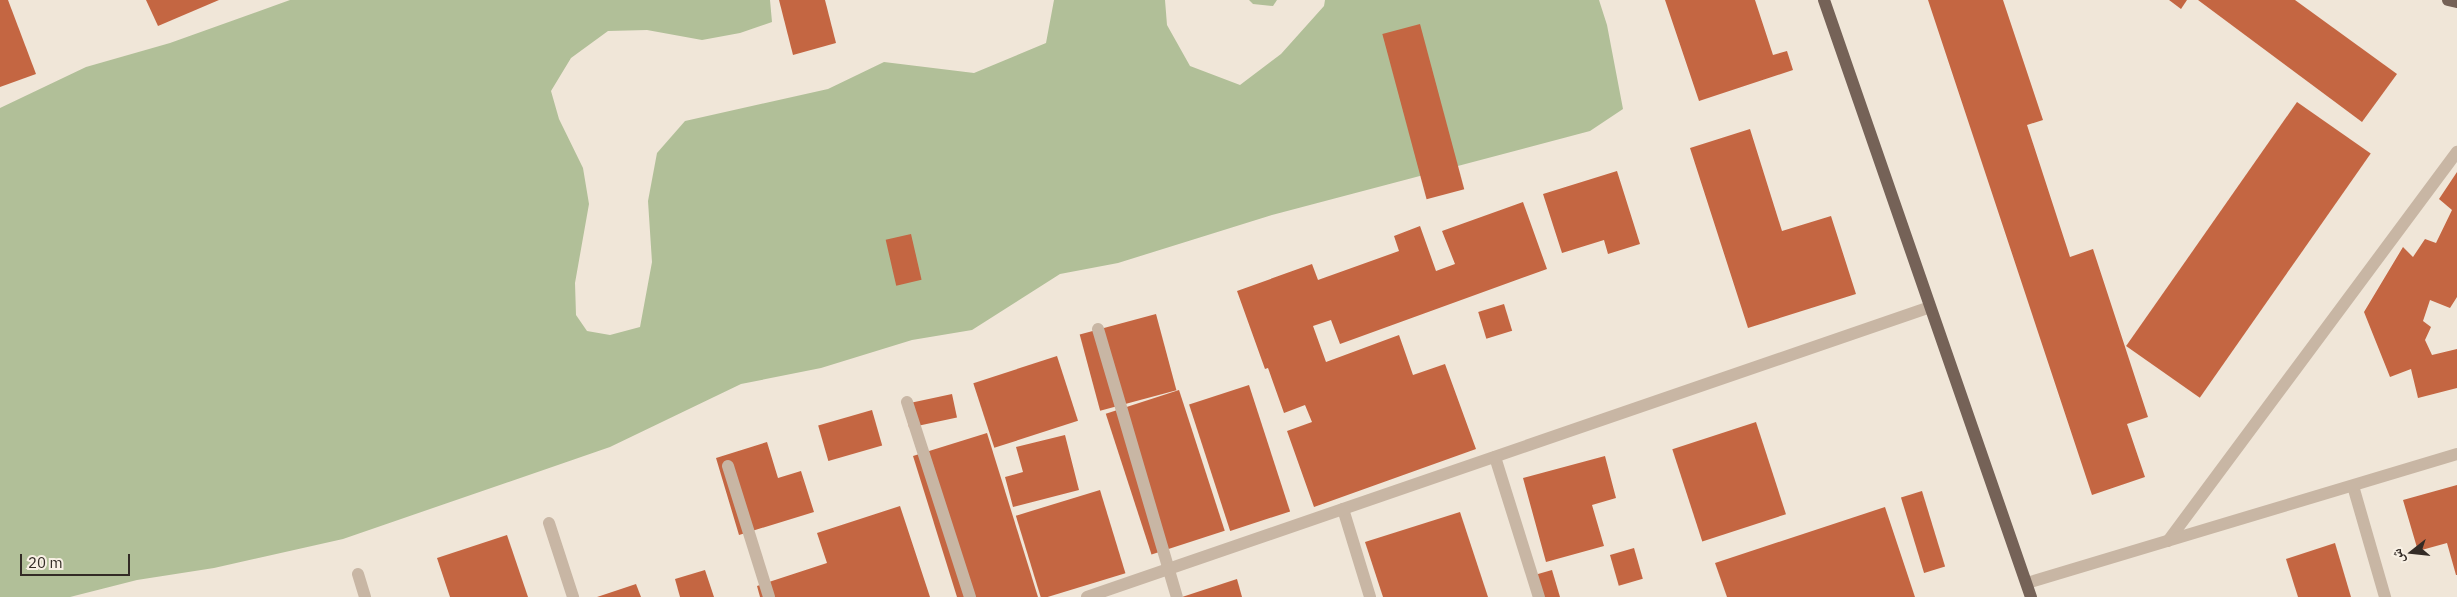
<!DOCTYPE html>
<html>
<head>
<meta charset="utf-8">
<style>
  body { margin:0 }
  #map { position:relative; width:2457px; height:597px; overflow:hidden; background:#f0e6d8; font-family:"IBM Plex Sans","Noto Naskh Arabic",sans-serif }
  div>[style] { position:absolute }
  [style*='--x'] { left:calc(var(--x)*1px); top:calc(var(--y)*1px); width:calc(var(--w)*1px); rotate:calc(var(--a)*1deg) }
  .green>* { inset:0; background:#b1bf98 }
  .building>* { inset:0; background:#c46642; transform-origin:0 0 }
  .minor>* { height:12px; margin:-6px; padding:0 6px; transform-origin:6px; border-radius:6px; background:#c8b6a4 }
  .major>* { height:12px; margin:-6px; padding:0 6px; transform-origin:6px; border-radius:6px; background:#756257 }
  span { translate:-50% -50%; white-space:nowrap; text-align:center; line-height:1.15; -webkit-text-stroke:4.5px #f8f0e4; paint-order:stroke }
  .north { position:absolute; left:2387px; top:527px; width:50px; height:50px; -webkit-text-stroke:4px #f8f0e4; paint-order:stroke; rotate:254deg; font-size:14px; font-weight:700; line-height:20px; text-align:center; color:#332b26 }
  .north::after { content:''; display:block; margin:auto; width:18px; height:22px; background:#332b26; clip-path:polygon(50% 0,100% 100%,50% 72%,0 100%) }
  .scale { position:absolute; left:20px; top:554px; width:110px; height:22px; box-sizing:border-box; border:2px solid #332b26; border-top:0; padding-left:6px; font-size:15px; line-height:18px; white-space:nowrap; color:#332b26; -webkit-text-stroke:4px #f8f0e4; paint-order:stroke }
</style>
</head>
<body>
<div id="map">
  <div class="green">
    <div style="clip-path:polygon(290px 0,770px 0,772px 22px,740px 33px,702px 40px,647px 30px,608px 31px,571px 58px,551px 91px,559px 119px,583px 168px,589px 204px,575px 283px,576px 315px,587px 331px,610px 335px,640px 327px,652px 262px,648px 201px,657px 153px,685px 121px,828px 89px,884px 62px,974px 73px,1046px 43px,1054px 0,1165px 0,1167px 25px,1190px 66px,1240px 85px,1281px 54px,1324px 6px,1325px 0,1599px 0,1607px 25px,1623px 109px,1590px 131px,1272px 215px,1118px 263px,1060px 274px,972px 330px,912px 340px,821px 368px,741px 384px,610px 447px,343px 539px,214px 568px,137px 580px,70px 597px,0 597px,0 108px,86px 67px,170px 43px)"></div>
    <div style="clip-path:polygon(1249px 0,1277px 0,1273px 6px,1253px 4px)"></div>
  </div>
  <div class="building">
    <div style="clip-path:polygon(0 0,8px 0,36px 74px,0 87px)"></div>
    <div style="clip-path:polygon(146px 0,219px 0,158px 26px)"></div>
    <div style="clip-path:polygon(779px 0,825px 0,836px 43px,793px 55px)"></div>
    <div style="clip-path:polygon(1665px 0,1755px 0,1773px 55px,1787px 51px,1793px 70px,1699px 101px)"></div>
    <div style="clip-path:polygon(1928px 0,2003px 0,2043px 120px,2027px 125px,2070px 257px,2093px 249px,2148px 417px,2127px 424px,2145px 477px,2092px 495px)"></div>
    <div style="clip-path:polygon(2169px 0,2187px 0,2181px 9px)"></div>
    <div style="clip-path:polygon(2198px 0,2295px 0,2397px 74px,2362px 122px)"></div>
    <div style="left:1420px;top:24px;width:171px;height:39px;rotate:75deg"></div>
    <div style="left:2297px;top:102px;width:90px;height:298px;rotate:35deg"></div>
    <div style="clip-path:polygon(1750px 129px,1782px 231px,1831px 216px,1856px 294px,1748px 328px,1690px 148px)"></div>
    <div style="clip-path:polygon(1617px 171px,1640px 244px,1608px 254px,1604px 240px,1562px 253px,1543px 194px)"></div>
    <div style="clip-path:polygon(2457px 172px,2457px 297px,2450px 308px,2430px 300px,2423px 321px,2431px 327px,2425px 340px,2432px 355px,2457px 349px,2457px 388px,2418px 398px,2411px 369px,2390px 377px,2364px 312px,2403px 247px,2413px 257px,2425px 239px,2436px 243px,2452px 210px,2439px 199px)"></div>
    <div style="clip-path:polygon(1523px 202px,1547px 269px,1340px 344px,1331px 320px,1313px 326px,1326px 362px,1399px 335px,1413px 375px,1445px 364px,1476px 449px,1314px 507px,1287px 431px,1312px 422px,1305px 405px,1284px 413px,1268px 368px,1265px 369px,1237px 291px,1312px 264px,1318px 280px,1399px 251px,1394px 236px,1420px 226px,1436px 271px,1455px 264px,1442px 231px)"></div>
    <div style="left:911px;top:234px;width:47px;height:26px;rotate:77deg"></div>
    <div style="left:1504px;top:304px;width:28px;height:27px;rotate:73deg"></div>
    <div style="left:1156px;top:314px;width:79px;height:79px;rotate:75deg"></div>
    <div style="left:1057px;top:356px;width:68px;height:88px;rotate:72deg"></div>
    <div style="left:1249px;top:385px;width:133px;height:63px;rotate:72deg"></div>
    <div style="left:1179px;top:390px;width:148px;height:77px;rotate:72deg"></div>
    <div style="left:952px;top:394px;width:24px;height:49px;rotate:78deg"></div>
    <div style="left:872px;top:410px;width:37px;height:56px;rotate:74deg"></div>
    <div style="left:1756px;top:422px;width:97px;height:88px;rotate:72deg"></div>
    <div style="clip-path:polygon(987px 433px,1038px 597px,957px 597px,913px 456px)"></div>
    <div style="clip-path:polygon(1065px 435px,1079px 490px,1013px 507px,1005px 477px,1023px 472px,1016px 447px)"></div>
    <div style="clip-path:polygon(767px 442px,778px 478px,801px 471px,814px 512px,739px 535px,716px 458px)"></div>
    <div style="clip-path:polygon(1605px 456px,1616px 498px,1592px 505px,1604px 546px,1546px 562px,1523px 478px)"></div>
    <div style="clip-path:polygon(2457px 485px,2457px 575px,2456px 575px,2447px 543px,2418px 551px,2403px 500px)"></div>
    <div style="left:1100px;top:490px;width:87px;height:88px;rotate:73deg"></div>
    <div style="left:1922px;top:491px;width:79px;height:22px;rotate:73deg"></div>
    <div style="clip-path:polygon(900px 506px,930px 597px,760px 597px,757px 586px,827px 563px,817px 533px)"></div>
    <div style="clip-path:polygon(1885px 507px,1915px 597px,1727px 597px,1715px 563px)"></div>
    <div style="clip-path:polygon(1460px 512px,1488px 597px,1383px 597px,1365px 542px)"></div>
    <div style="clip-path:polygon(507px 535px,528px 597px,450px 597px,437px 558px)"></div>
    <div style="clip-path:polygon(2335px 543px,2351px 597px,2298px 597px,2286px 559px)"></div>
    <div style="left:1634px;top:548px;width:32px;height:25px;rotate:74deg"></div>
    <div style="clip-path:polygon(705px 570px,714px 597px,680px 597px,675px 579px)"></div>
    <div style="clip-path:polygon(1552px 570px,1560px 597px,1536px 597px,1531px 576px)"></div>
    <div style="clip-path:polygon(1237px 579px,1242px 597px,1182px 597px)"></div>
    <div style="clip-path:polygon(636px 584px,641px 597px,597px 597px)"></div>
  </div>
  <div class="minor">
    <div style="--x:1098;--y:329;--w:279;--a:73.6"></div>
    <div style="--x:907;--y:402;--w:205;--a:72.1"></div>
    <div style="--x:1495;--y:457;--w:147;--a:72.6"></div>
    <div style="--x:728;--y:466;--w:137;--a:72.6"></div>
    <div style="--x:2353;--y:486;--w:116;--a:73.9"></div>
    <div style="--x:1343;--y:509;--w:92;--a:72.9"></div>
    <div style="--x:549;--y:523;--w:78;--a:72"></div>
    <div style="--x:2168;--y:541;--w:485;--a:-53.4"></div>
    <div style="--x:358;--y:574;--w:24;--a:73"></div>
    <div style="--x:2027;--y:583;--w:449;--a:-16.7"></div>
    <div style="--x:1087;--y:597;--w:891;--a:-18.98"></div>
  </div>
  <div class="major">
    <div style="--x:1824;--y:0;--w:632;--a:70.88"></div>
    <div style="--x:2448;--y:0;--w:9;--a:13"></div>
  </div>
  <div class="north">ش</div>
  <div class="scale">20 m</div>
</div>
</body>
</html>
